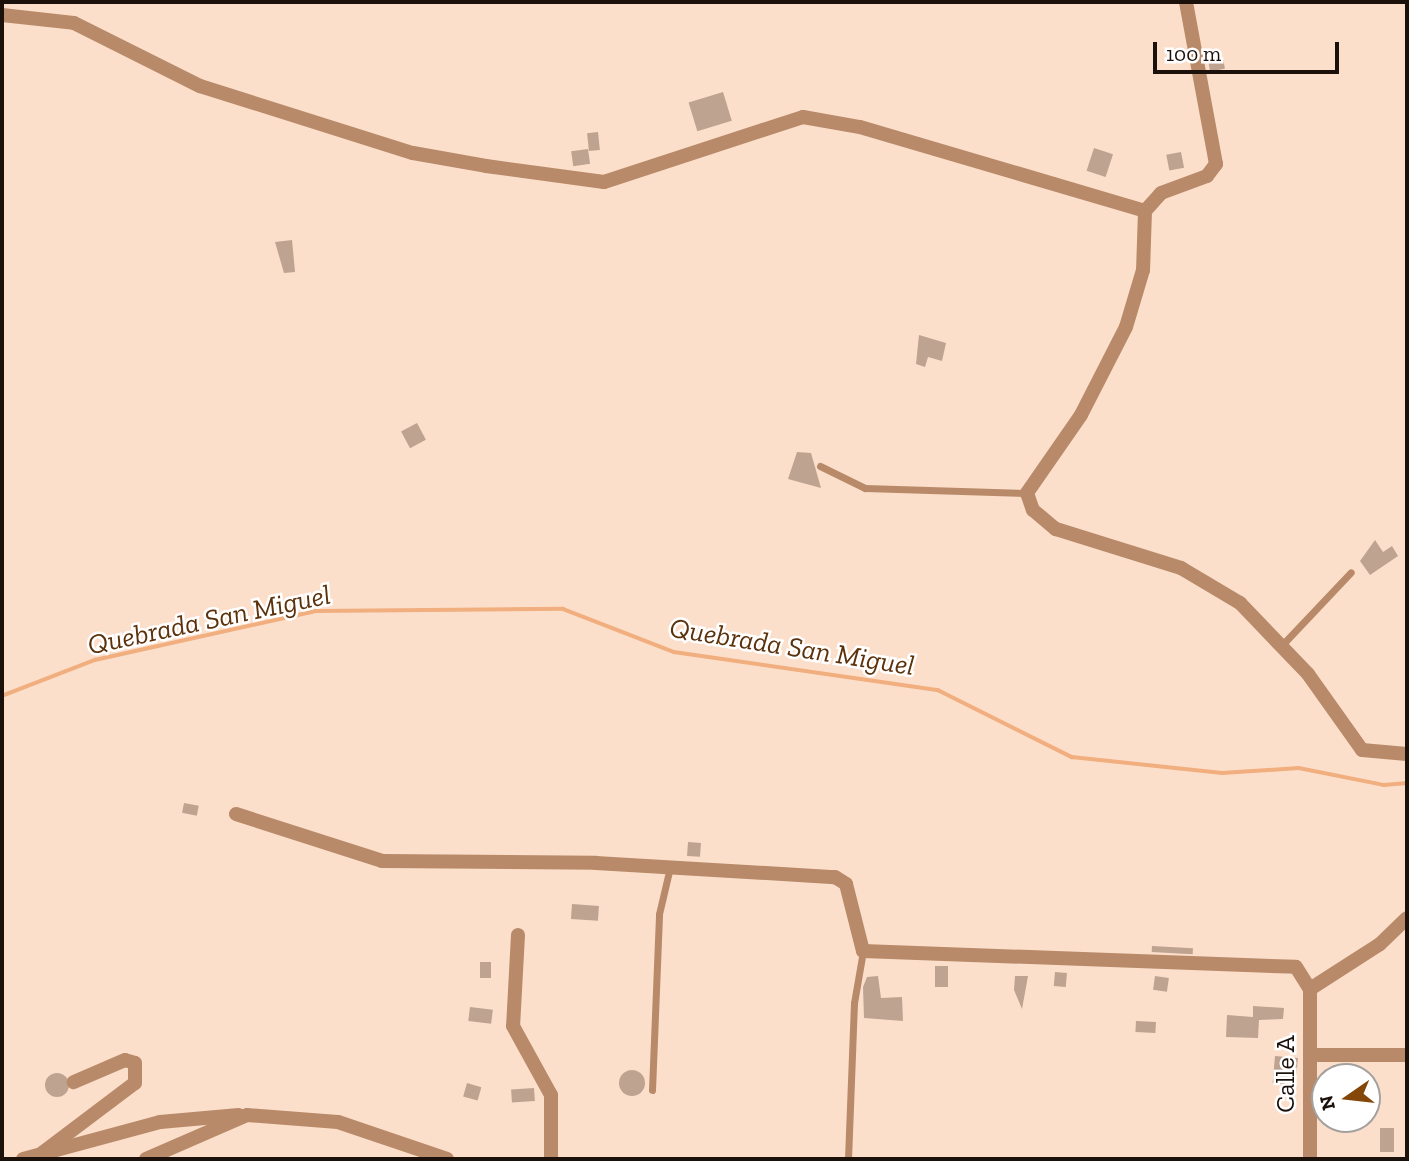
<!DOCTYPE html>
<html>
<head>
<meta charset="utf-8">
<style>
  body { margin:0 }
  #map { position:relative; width:1409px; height:1161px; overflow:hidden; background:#fcdfcb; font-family:"Zilla Slab",serif }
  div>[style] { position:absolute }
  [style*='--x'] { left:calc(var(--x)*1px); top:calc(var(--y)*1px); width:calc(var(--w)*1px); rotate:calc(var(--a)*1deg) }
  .stream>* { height:3.5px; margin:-1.75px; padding:0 1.75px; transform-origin:1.75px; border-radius:1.75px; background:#f1ae7e }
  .building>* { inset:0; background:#bea390; transform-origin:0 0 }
  .round { border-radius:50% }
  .lane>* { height:7px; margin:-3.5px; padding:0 3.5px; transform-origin:3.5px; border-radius:3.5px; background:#b88a69 }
  .street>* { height:14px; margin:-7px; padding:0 7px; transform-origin:7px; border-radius:7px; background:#b88a69 }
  span { translate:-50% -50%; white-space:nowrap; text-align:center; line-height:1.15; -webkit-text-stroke:5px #fff; paint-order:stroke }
  .street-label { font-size:26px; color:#1b110a }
  .water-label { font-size:28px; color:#5c320c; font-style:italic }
  .frame { position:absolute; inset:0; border:4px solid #1b110a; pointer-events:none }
  .north { position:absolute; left:1311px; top:1063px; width:70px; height:70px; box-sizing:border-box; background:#fff; border:2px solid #a4a09d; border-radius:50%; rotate:256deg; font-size:19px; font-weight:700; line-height:28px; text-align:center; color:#1b110a }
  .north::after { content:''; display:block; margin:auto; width:24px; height:32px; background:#854609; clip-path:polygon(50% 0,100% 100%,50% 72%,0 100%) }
  .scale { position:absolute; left:1153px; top:42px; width:186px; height:32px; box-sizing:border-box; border:4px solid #1b110a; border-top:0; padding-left:9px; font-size:21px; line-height:24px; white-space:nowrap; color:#1b110a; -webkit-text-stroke:5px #fff; paint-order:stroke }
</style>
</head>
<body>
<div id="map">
  <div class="stream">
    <div style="--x:2;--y:696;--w:100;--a:-21.2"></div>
    <div style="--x:95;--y:660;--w:226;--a:-12.5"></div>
    <div style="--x:316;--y:611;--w:247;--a:-0.5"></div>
    <div style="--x:563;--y:609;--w:119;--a:21.2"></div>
    <div style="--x:674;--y:652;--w:267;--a:8.2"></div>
    <div style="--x:938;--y:690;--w:150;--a:26.6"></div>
    <div style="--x:1072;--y:757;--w:151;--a:6.1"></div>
    <div style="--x:1222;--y:773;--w:77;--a:-3.7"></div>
    <div style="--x:1299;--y:768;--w:87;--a:11.3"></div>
    <div style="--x:1384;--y:785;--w:23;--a:-5"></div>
  </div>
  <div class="building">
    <div style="left:1223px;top:58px;width:11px;height:15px;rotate:80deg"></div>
    <div style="left:723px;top:92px;width:30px;height:36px;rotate:73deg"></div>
    <div style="left:598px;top:132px;width:18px;height:11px;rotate:84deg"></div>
    <div style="left:1094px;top:148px;width:20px;height:24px;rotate:18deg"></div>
    <div style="left:588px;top:149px;width:15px;height:17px;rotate:82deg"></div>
    <div style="left:1181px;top:152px;width:16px;height:15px;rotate:79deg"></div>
    <div style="clip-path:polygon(292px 240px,295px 272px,284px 273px,275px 242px)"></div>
    <div style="clip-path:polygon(919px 335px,946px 343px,942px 361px,928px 357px,925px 367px,916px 364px)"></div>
    <div style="left:417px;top:423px;width:19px;height:18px;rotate:62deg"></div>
    <div style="clip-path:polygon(797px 452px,811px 453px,821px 488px,788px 479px)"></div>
    <div style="clip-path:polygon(1375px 540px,1383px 552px,1392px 546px,1398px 556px,1370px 575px,1360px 561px)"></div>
    <div style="left:184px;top:803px;width:15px;height:10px;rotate:11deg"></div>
    <div style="left:688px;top:842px;width:13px;height:14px;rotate:4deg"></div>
    <div style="left:572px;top:904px;width:27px;height:15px;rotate:4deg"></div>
    <div style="left:1152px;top:946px;width:41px;height:6px;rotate:3deg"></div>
    <div style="left:480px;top:962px;width:11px;height:16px"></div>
    <div style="left:935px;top:966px;width:13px;height:21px"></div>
    <div style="left:1055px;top:972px;width:12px;height:14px;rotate:5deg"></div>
    <div style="clip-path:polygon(878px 976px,881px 998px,902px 997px,903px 1021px,864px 1018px,863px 987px,867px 977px)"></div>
    <div style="clip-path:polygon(1015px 976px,1028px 976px,1022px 1009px,1014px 990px)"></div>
    <div style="left:1155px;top:976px;width:14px;height:14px;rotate:8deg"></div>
    <div style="clip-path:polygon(1253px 1006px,1284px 1008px,1283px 1019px,1259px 1020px,1258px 1038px,1226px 1037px,1227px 1015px,1253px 1017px)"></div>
    <div style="left:470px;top:1007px;width:23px;height:14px;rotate:7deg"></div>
    <div style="left:1136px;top:1021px;width:20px;height:11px;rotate:3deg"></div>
    <div style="left:1275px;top:1056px;width:23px;height:27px;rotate:5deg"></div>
    <div style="left:1333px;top:1065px;width:15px;height:12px"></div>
    <div class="round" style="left:619px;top:1070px;width:26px;height:26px"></div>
    <div class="round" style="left:45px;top:1073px;width:24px;height:24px"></div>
    <div style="left:467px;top:1083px;width:15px;height:14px;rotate:16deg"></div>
    <div style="left:534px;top:1088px;width:13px;height:23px;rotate:86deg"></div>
    <div style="left:1380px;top:1128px;width:14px;height:24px"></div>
  </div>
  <div class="lane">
    <div style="--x:820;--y:466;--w:50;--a:26.1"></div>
    <div style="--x:865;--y:488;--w:162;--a:1.8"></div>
    <div style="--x:1282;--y:645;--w:100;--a:-46.6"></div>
    <div style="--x:652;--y:1090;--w:176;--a:-87.7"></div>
    <div style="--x:659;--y:914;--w:48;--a:-76.8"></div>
    <div style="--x:848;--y:1159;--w:156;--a:-87.8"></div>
    <div style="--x:854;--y:1003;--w:53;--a:-80.2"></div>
  </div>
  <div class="street">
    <div style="--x:2;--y:15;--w:72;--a:6.3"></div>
    <div style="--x:74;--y:23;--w:141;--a:26.6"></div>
    <div style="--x:200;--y:86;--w:223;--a:17.5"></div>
    <div style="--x:413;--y:153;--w:74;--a:10.1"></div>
    <div style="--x:486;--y:166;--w:119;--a:7.7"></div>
    <div style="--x:604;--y:182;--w:209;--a:-18.1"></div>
    <div style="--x:803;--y:117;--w:58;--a:10"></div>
    <div style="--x:860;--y:127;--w:297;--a:16.4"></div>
    <div style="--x:1145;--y:211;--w:59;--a:91.9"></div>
    <div style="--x:1143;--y:270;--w:59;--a:106.6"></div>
    <div style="--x:1126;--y:327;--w:99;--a:117.1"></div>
    <div style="--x:1081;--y:415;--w:95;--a:124.7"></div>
    <div style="--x:1027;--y:493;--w:18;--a:71"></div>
    <div style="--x:1033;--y:510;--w:30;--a:40"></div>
    <div style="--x:1056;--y:529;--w:131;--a:17.3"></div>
    <div style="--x:1181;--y:568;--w:69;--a:30.7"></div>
    <div style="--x:1240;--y:603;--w:98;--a:46.2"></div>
    <div style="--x:1308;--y:674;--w:93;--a:54.6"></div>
    <div style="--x:1362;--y:750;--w:45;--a:5.1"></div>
    <div style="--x:1145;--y:211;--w:24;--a:-48"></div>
    <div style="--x:1161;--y:193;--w:49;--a:-20.3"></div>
    <div style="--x:1207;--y:176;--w:15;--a:-53"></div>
    <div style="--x:1216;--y:164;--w:165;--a:-100.5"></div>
    <div style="--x:236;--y:814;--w:153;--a:17.8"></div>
    <div style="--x:382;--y:861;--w:214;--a:0.5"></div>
    <div style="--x:596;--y:863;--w:239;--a:3.4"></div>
    <div style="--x:835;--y:877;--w:13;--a:32"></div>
    <div style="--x:846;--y:884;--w:69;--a:75.8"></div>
    <div style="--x:863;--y:951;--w:433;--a:2.1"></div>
    <div style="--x:1296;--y:967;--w:26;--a:58"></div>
    <div style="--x:1310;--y:989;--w:170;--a:90"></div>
    <div style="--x:518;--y:935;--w:91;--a:93.1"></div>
    <div style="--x:513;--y:1026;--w:79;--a:61.2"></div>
    <div style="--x:551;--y:1095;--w:64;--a:90"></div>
    <div style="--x:1310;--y:989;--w:83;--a:-32.7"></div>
    <div style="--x:1380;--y:944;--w:37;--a:-44"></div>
    <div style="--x:1310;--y:1055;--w:97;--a:0"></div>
    <div style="--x:42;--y:1153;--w:116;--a:-37"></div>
    <div style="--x:135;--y:1083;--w:20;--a:-90"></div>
    <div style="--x:135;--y:1063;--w:10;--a:-163"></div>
    <div style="--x:125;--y:1060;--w:56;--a:156.7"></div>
    <div style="--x:23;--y:1159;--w:142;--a:-15.1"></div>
    <div style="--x:160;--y:1122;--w:79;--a:-5.1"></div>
    <div style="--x:146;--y:1159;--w:110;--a:-23.5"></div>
    <div style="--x:247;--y:1115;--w:91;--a:4.4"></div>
    <div style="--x:338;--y:1122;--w:115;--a:18.7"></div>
  </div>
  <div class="street-label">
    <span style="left:1286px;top:1074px;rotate:-90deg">Calle A</span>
  </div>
  <div class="water-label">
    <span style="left:209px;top:620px;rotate:-12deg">Quebrada San Miguel</span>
    <span style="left:792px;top:647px;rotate:9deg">Quebrada San Miguel</span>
  </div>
  <div class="frame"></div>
  <div class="north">N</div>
  <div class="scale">100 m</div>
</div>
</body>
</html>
